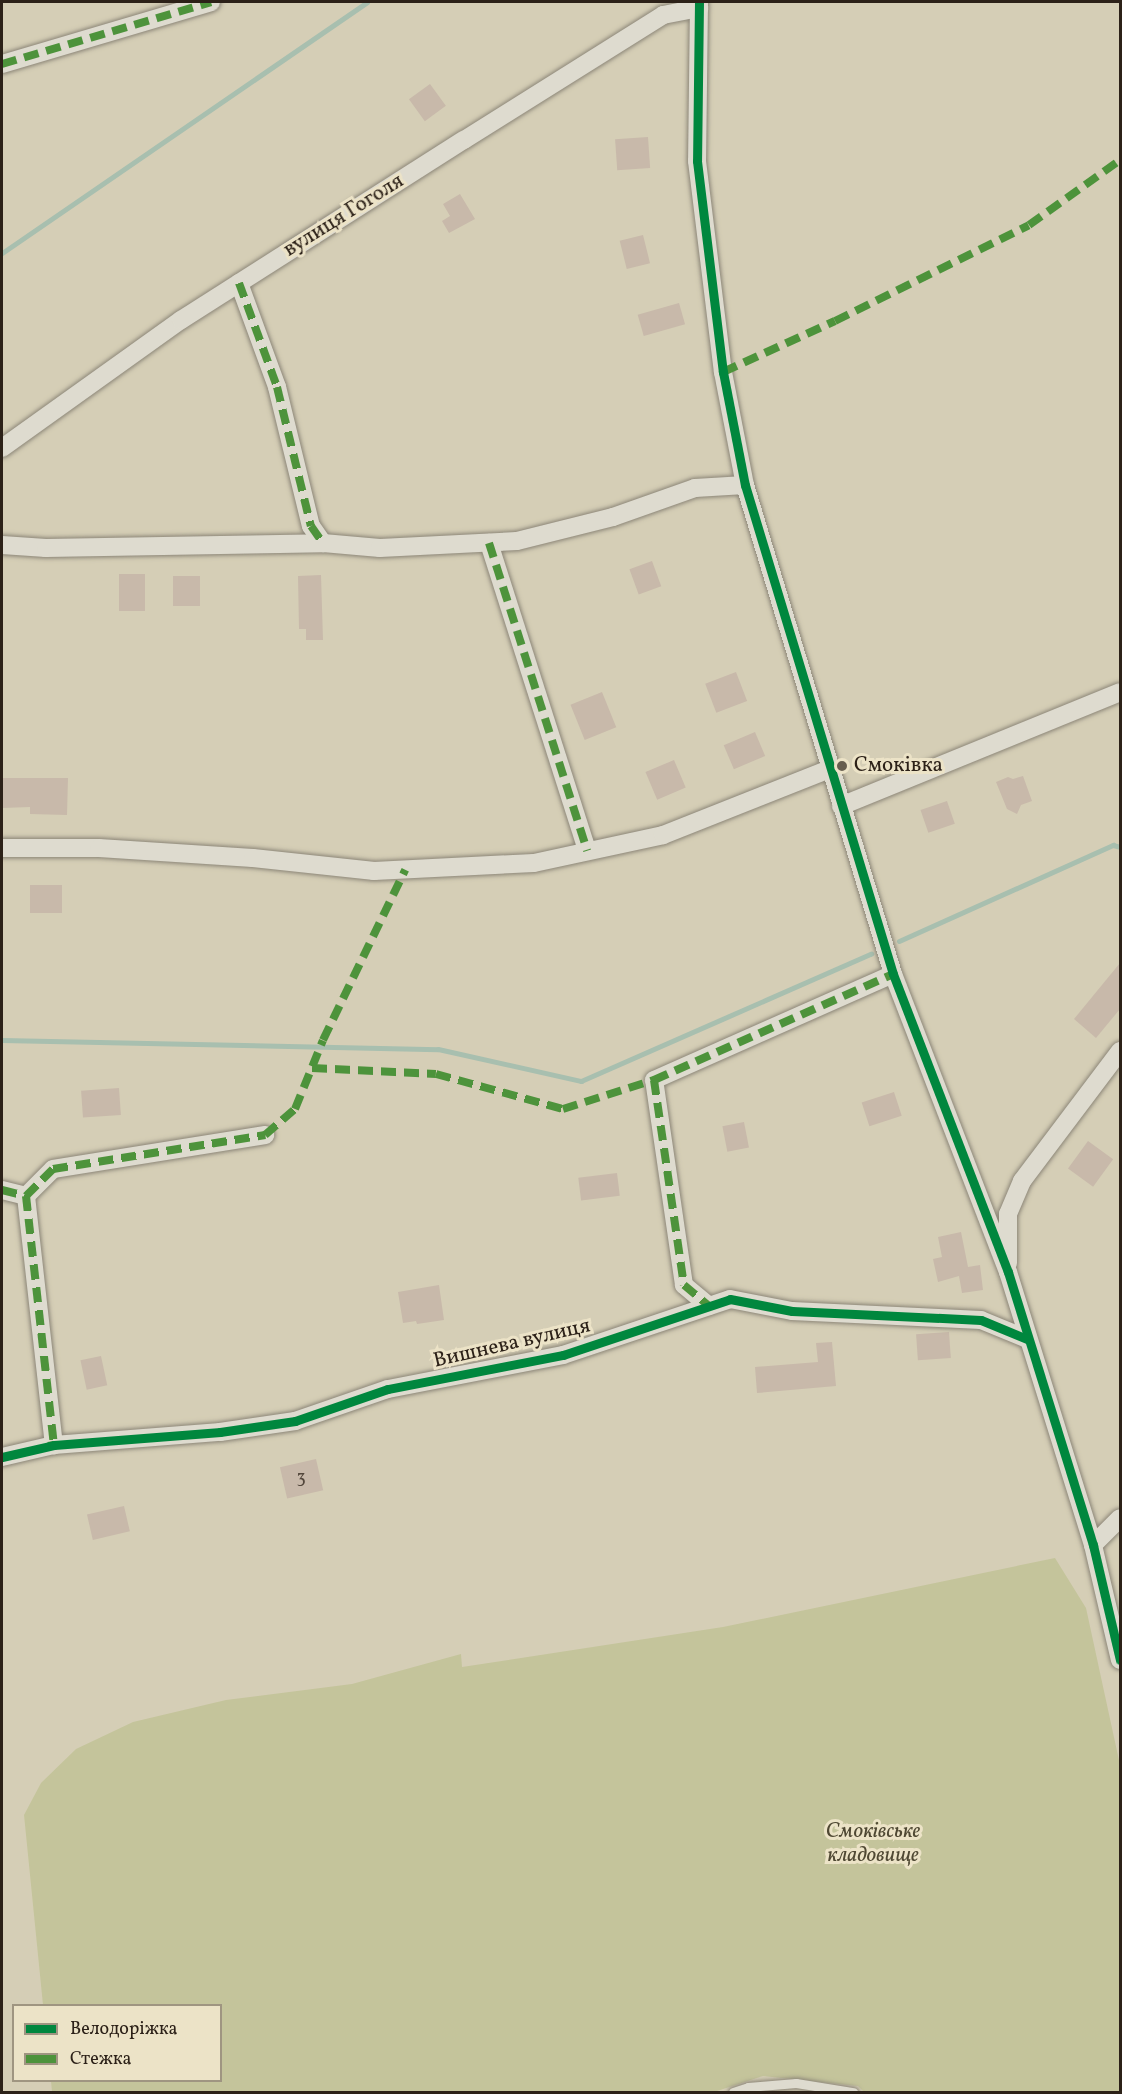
<!DOCTYPE html>
<html>
<head>
<meta charset="utf-8">
<style>
  body { margin:0 }
  #map { position:relative; width:1122px; height:2094px; overflow:hidden; background:#d5ceb6; font-family:Vollkorn,serif }
  div>[style] { position:absolute }
  [style*='--x'] { left:calc(var(--x)*1px); top:calc(var(--y)*1px); width:calc(var(--w)*1px); rotate:calc(var(--a)*1deg) }
  .green>* { inset:0; background:#c4c49b }
  .stream>* { height:5px; margin:-2.5px; padding:0 2.5px; transform-origin:2.5px; border-radius:2.5px; background:#a8bfaf }
  .building>* { inset:0; background:#c8b9aa; transform-origin:0 0 }
  .roads { filter:drop-shadow(0 0 2px #8c8678) drop-shadow(0 0 2px #8c8678) }
  .lane>* { height:9px; margin:-4.5px; padding:0 4.5px; transform-origin:4.5px; border-radius:4.5px; background:#dedbcf }
  .street>* { height:18px; margin:-9px; padding:0 9px; transform-origin:9px; border-radius:9px; background:#dedbcf }
  .quiet>* { height:8px; margin-top:-4px; transform-origin:0; background:repeating-linear-gradient(90deg,#4d933b 0 15px,transparent 0 23px) }
  .cycleway>* { height:9px; margin:-4.5px; padding:0 4.5px; transform-origin:4.5px; border-radius:4.5px; background:#00873e }
  .dots>* { width:16px; height:16px; translate:-50% -50%; box-sizing:border-box; border:3px solid #ece3c7; border-radius:50% }
  span { translate:-50% -50%; white-space:nowrap; text-align:center; line-height:1.15; -webkit-text-stroke:6px #ece3c7; paint-order:stroke }
  .number-label { font-size:18px; color:#53473c }
  .number-label span { -webkit-text-stroke-width:0 }
  .street-label { font-size:21px; color:#2c2118 }
  .poi-label { font-size:21px; color:#2c2118 }
  .left { translate:0 -50%; text-align:left }
  .park-label { font-size:21px; color:#4f4833; font-style:italic }
  .frame { position:absolute; inset:0; border:3px solid #2c2118; pointer-events:none }
  .legend { position:absolute; left:12px; top:2004px; width:210px; height:78px; box-sizing:border-box; background:#ece3c7; border:2px solid #9f9581; margin:0; padding:8px 10px; list-style:none; font-size:18px; color:#2c2118 }
  .legend li { display:flex; align-items:center; gap:12px; height:30px }
  .legend b { width:30px; border:2px solid #9f9581 }
</style>
</head>
<body>
<div id="map">
  <div class="green">
    <div style="clip-path:polygon(1055px 1558px,1086px 1608px,1120px 1765px,1120px 2092px,864px 2092px,858px 2086px,763px 2076px,714px 2092px,52px 2092px,51px 2081px,220px 2080px,220px 2006px,43px 2005px,24px 1815px,41px 1783px,76px 1749px,133px 1722px,226px 1700px,352px 1684px,461px 1654px,462px 1667px,723px 1627px)"></div>
  </div>
  <div class="stream">
    <div style="--x:2;--y:253;--w:443;--a:-34.5"></div>
    <div style="--x:899;--y:941;--w:235;--a:-24.2"></div>
    <div style="--x:1113;--y:845;--w:7;--a:16"></div>
    <div style="--x:2;--y:1040;--w:436;--a:1.2"></div>
    <div style="--x:438;--y:1049;--w:147;--a:12.6"></div>
    <div style="--x:581;--y:1081;--w:317;--a:-23.7"></div>
  </div>
  <div class="building">
    <div style="left:430px;top:84px;width:27px;height:26px;rotate:54deg"></div>
    <div style="left:648px;top:137px;width:31px;height:33px;rotate:86deg"></div>
    <div style="clip-path:polygon(460px 194px,475px 219px,449px 233px,442px 221px,450px 216px,443px 204px)"></div>
    <div style="left:643px;top:235px;width:29px;height:24px;rotate:76deg"></div>
    <div style="left:679px;top:303px;width:22px;height:43px;rotate:74deg"></div>
    <div style="left:652px;top:561px;width:27px;height:24px;rotate:70deg"></div>
    <div style="left:119px;top:574px;width:26px;height:37px"></div>
    <div style="clip-path:polygon(321px 575px,323px 640px,306px 640px,306px 629px,299px 629px,298px 576px)"></div>
    <div style="left:173px;top:576px;width:27px;height:30px"></div>
    <div style="left:736px;top:672px;width:31px;height:33px;rotate:69deg"></div>
    <div style="left:602px;top:692px;width:38px;height:34px;rotate:68deg"></div>
    <div style="left:755px;top:732px;width:26px;height:34px;rotate:67deg"></div>
    <div style="left:674px;top:760px;width:30px;height:31px;rotate:67deg"></div>
    <div style="clip-path:polygon(1023px 776px,1032px 801px,1021px 805px,1017px 814px,1007px 809px,996px 782px,1008px 777px,1013px 779px)"></div>
    <div style="clip-path:polygon(2px 778px,68px 778px,67px 815px,30px 814px,30px 807px,2px 808px)"></div>
    <div style="left:947px;top:801px;width:24px;height:28px;rotate:71deg"></div>
    <div style="left:30px;top:885px;width:32px;height:28px"></div>
    <div style="clip-path:polygon(1120px 963px,1120px 1009px,1096px 1038px,1074px 1019px)"></div>
    <div style="left:119px;top:1088px;width:27px;height:38px;rotate:86deg"></div>
    <div style="left:894px;top:1092px;width:25px;height:34px;rotate:72deg"></div>
    <div style="left:744px;top:1122px;width:26px;height:22px;rotate:79deg"></div>
    <div style="left:1088px;top:1141px;width:31px;height:34px;rotate:36deg"></div>
    <div style="left:617px;top:1173px;width:23px;height:39px;rotate:83deg"></div>
    <div style="clip-path:polygon(961px 1232px,968px 1267px,980px 1265px,983px 1290px,962px 1293px,959px 1276px,938px 1282px,933px 1259px,942px 1257px,938px 1237px)"></div>
    <div style="clip-path:polygon(439px 1285px,444px 1320px,417px 1324px,416px 1321px,403px 1323px,398px 1292px)"></div>
    <div style="left:949px;top:1332px;width:26px;height:33px;rotate:86deg"></div>
    <div style="clip-path:polygon(832px 1342px,836px 1386px,757px 1393px,755px 1367px,818px 1362px,816px 1343px)"></div>
    <div style="left:101px;top:1356px;width:30px;height:21px;rotate:78deg"></div>
    <div style="left:316px;top:1459px;width:32px;height:37px;rotate:77deg"></div>
    <div style="left:124px;top:1506px;width:26px;height:38px;rotate:77deg"></div>
  </div>
  <div class="roads">
    <div class="lane">
      <div style="--x:733;--y:2092;--w:16;--a:-18"></div>
      <div style="--x:748;--y:2087;--w:48;--a:-4.8"></div>
      <div style="--x:796;--y:2083;--w:58;--a:9"></div>
    </div>
    <div class="street">
      <div style="--x:699;--y:2;--w:159;--a:90.7"></div>
      <div style="--x:697;--y:161;--w:213;--a:83"></div>
      <div style="--x:723;--y:372;--w:115;--a:79"></div>
      <div style="--x:745;--y:485;--w:511;--a:73.16"></div>
      <div style="--x:893;--y:974;--w:319;--a:68.9"></div>
      <div style="--x:1008;--y:1272;--w:286;--a:72.7"></div>
      <div style="--x:1093;--y:1545;--w:118;--a:76.8"></div>
      <div style="--x:2;--y:64;--w:218;--a:-16.5"></div>
      <div style="--x:239;--y:283;--w:111;--a:69.9"></div>
      <div style="--x:277;--y:387;--w:143;--a:76.3"></div>
      <div style="--x:311;--y:526;--w:21;--a:55"></div>
      <div style="--x:2;--y:448;--w:220;--a:-35.6"></div>
      <div style="--x:181;--y:320;--w:335;--a:-32.5"></div>
      <div style="--x:464;--y:140;--w:235;--a:-32.1"></div>
      <div style="--x:663;--y:15;--w:37;--a:-11"></div>
      <div style="--x:489;--y:543;--w:323;--a:72.3"></div>
      <div style="--x:2;--y:545;--w:44;--a:3.9"></div>
      <div style="--x:46;--y:548;--w:277;--a:-1"></div>
      <div style="--x:323;--y:543;--w:57;--a:5"></div>
      <div style="--x:380;--y:548;--w:137;--a:-2.9"></div>
      <div style="--x:517;--y:541;--w:99;--a:-14"></div>
      <div style="--x:613;--y:517;--w:87;--a:-19.5"></div>
      <div style="--x:695;--y:488;--w:50;--a:-3.4"></div>
      <div style="--x:841;--y:806;--w:301;--a:-22.2"></div>
      <div style="--x:2;--y:848;--w:97;--a:0"></div>
      <div style="--x:99;--y:848;--w:154;--a:3.7"></div>
      <div style="--x:253;--y:858;--w:122;--a:6.1"></div>
      <div style="--x:374;--y:871;--w:160;--a:-2.9"></div>
      <div style="--x:534;--y:863;--w:132;--a:-12.2"></div>
      <div style="--x:663;--y:835;--w:180;--a:-21.6"></div>
      <div style="--x:2;--y:1190;--w:25;--a:14"></div>
      <div style="--x:26;--y:1196;--w:38;--a:-45"></div>
      <div style="--x:53;--y:1169;--w:215;--a:-9.1"></div>
      <div style="--x:26;--y:1196;--w:251;--a:83.6"></div>
      <div style="--x:1008;--y:1263;--w:49;--a:-90"></div>
      <div style="--x:1008;--y:1214;--w:36;--a:-67"></div>
      <div style="--x:1022;--y:1181;--w:163;--a:-53"></div>
      <div style="--x:709;--y:1306;--w:33;--a:-140"></div>
      <div style="--x:684;--y:1285;--w:207;--a:-98.3"></div>
      <div style="--x:654;--y:1080;--w:261;--a:-23.9"></div>
      <div style="--x:2;--y:1457;--w:53;--a:-13"></div>
      <div style="--x:54;--y:1445;--w:167;--a:-4.5"></div>
      <div style="--x:220;--y:1432;--w:76;--a:-8.3"></div>
      <div style="--x:295;--y:1421;--w:98;--a:-19"></div>
      <div style="--x:388;--y:1389;--w:178;--a:-11"></div>
      <div style="--x:563;--y:1355;--w:176;--a:-18.5"></div>
      <div style="--x:730;--y:1299;--w:63;--a:11"></div>
      <div style="--x:792;--y:1311;--w:189;--a:2.7"></div>
      <div style="--x:981;--y:1320;--w:50;--a:22.4"></div>
      <div style="--x:1093;--y:1545;--w:38;--a:-45"></div>
    </div>
  </div>
  <div class="quiet">
    <div style="--x:2;--y:64;--w:218;--a:-16.5"></div>
    <div style="--x:239;--y:283;--w:111;--a:69.9"></div>
    <div style="--x:277;--y:387;--w:143;--a:76.3"></div>
    <div style="--x:311;--y:526;--w:21;--a:55"></div>
    <div style="--x:723;--y:372;--w:123;--a:-24.5"></div>
    <div style="--x:835;--y:321;--w:216;--a:-26.3"></div>
    <div style="--x:1029;--y:225;--w:112;--a:-35.5"></div>
    <div style="--x:489;--y:543;--w:323;--a:72.3"></div>
    <div style="--x:312;--y:1068;--w:124;--a:2.8"></div>
    <div style="--x:436;--y:1074;--w:132;--a:15.4"></div>
    <div style="--x:563;--y:1109;--w:96;--a:-17.7"></div>
    <div style="--x:654;--y:1080;--w:261;--a:-23.9"></div>
    <div style="--x:654;--y:1080;--w:207;--a:81.7"></div>
    <div style="--x:684;--y:1285;--w:33;--a:40"></div>
    <div style="--x:2;--y:1190;--w:25;--a:14"></div>
    <div style="--x:26;--y:1196;--w:38;--a:-45"></div>
    <div style="--x:53;--y:1169;--w:215;--a:-9.1"></div>
    <div style="--x:265;--y:1135;--w:40;--a:-41"></div>
    <div style="--x:295;--y:1109;--w:74;--a:-67.9"></div>
    <div style="--x:323;--y:1040;--w:189;--a:-64.2"></div>
    <div style="--x:26;--y:1196;--w:251;--a:83.6"></div>
    <div style="--x:54;--y:1445;--w:6;--a:171"></div>
  </div>
  <div class="cycleway">
    <div style="--x:699;--y:2;--w:159;--a:90.7"></div>
    <div style="--x:697;--y:161;--w:213;--a:83"></div>
    <div style="--x:723;--y:372;--w:115;--a:79"></div>
    <div style="--x:745;--y:485;--w:511;--a:73.16"></div>
    <div style="--x:893;--y:974;--w:319;--a:68.9"></div>
    <div style="--x:1008;--y:1272;--w:286;--a:72.7"></div>
    <div style="--x:1093;--y:1545;--w:118;--a:76.8"></div>
    <div style="--x:2;--y:1457;--w:53;--a:-13"></div>
    <div style="--x:54;--y:1445;--w:167;--a:-4.5"></div>
    <div style="--x:220;--y:1432;--w:76;--a:-8.3"></div>
    <div style="--x:295;--y:1421;--w:98;--a:-19"></div>
    <div style="--x:388;--y:1389;--w:178;--a:-11"></div>
    <div style="--x:563;--y:1355;--w:176;--a:-18.5"></div>
    <div style="--x:730;--y:1299;--w:63;--a:11"></div>
    <div style="--x:792;--y:1311;--w:189;--a:2.7"></div>
    <div style="--x:981;--y:1320;--w:50;--a:22.4"></div>
  </div>
  <div class="dots">
    <div style="left:842px;top:766px;background:#675e4f"></div>
  </div>
  <div class="number-label">
    <span style="left:301px;top:1479px">3</span>
  </div>
  <div class="street-label">
    <span style="left:344px;top:216px;rotate:-32deg">вулиця Гоголя</span>
    <span style="left:512px;top:1344px;rotate:-13deg">Вишнева вулиця</span>
  </div>
  <div class="poi-label">
    <span class="left" style="left:854px;top:766px">Смоківка</span>
  </div>
  <div class="park-label">
    <span style="left:873px;top:1844px">Смоківське<br>кладовище</span>
  </div>
  <div class="frame"></div>
  <ul class="legend">
  <li><b style="height:8px;background:#00873e"></b>Велодоріжка</li>
  <li><b style="height:8px;background:#4d933b"></b>Стежка</li>
  </ul>
</div>
</body>
</html>
